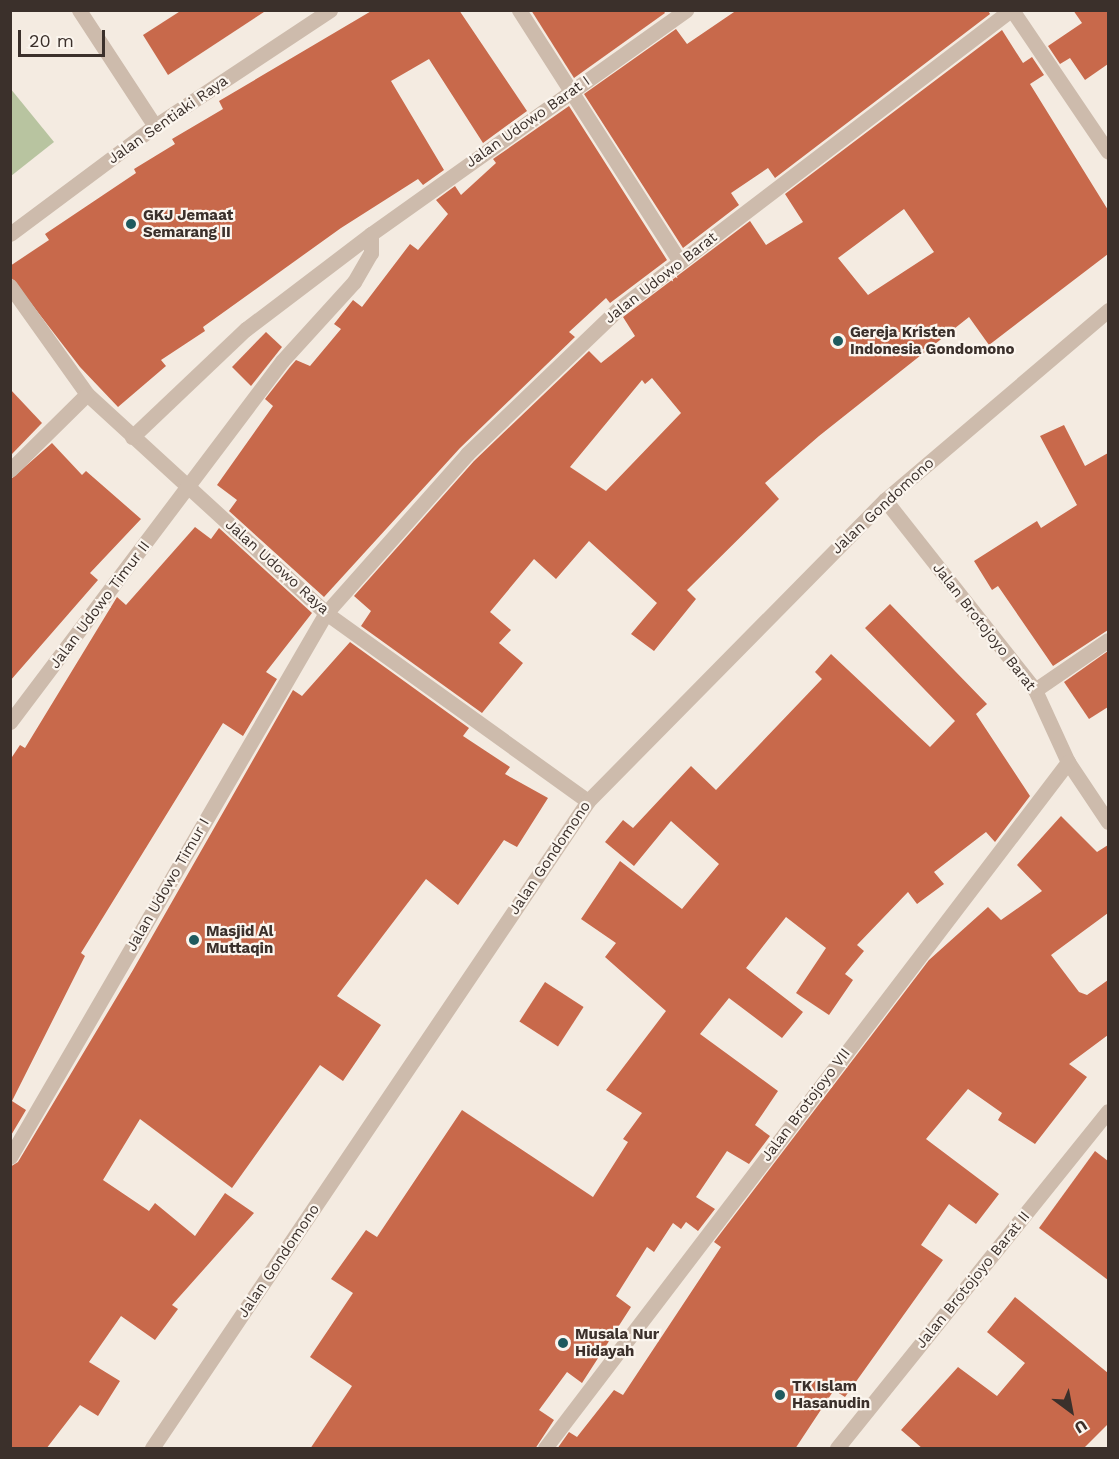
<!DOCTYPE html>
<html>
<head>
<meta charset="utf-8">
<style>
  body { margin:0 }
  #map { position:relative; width:1119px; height:1459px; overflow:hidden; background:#f4ebe1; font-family:"Work Sans",sans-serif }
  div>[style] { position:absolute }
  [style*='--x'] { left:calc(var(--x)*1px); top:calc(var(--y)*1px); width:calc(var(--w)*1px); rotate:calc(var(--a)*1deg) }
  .green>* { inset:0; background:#b8c4a0 }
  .building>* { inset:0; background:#c8694b; transform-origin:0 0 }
  .minor>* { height:15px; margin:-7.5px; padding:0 7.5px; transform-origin:7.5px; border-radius:7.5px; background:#cdbbac }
  .dots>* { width:16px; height:16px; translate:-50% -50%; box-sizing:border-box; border:3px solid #fbf5ee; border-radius:50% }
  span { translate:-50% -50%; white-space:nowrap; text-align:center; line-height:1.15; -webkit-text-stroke:4.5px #fbf5ee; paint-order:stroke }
  .street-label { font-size:15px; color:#3b302b }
  .poi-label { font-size:15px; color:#3b302b; font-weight:700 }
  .left { translate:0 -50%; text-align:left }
  .frame { position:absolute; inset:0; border:12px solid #3b302b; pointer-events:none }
  .north { position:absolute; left:1041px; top:1381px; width:60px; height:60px; -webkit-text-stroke:4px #fbf5ee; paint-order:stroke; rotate:148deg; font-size:16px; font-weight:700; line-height:24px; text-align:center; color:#3b302b }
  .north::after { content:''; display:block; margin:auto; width:21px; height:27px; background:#3b302b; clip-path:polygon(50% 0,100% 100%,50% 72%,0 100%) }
  .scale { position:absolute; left:18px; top:30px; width:87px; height:27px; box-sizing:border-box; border:3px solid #3b302b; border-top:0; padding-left:8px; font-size:18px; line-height:21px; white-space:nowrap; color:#3b302b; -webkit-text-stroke:4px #fbf5ee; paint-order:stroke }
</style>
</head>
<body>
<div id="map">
  <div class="green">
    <div style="clip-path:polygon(10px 88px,54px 142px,11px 176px,10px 176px)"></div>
  </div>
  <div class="building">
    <div style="clip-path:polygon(182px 10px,267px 10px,168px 75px,143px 35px)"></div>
    <div style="clip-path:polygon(373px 10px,459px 10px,527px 111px,483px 143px,429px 59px,391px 81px,444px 170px,423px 185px,418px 179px,341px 228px,203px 327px,205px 331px,161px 360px,166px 366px,118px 407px,80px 367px,10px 276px,10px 266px,49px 240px,45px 234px,136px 173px,134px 169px,175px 144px,172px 139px,223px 109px,219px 101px)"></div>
    <div style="clip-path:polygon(531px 10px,663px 10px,665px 13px,574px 78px)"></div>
    <div style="clip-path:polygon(737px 10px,988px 10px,990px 14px,775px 178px,768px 168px,731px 193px,739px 205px,683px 248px,584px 94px,676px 29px,687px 44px)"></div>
    <div style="clip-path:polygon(1073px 10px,1108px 10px,1108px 64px,1085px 80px,1070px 58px,1060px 64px,1048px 46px,1082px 23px)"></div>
    <div style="clip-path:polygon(evenodd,1002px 30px,1023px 63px,1032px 57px,1044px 75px,1030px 84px,1108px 210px,1108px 254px,989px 345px,969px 317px,819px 436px,765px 483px,779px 499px,687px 590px,696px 599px,654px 651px,631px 634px,657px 603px,589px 541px,556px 579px,534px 559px,490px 612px,511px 630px,499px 643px,523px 663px,482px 713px,361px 626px,371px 611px,354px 596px,474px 461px,589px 351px,601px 363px,635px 336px,623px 317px,750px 221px,766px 245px,803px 222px,785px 194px,1002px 30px,904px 209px,934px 252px,868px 295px,838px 258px,904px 209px,1002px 30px,652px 378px,681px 413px,606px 491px,570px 467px,642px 380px,645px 384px,652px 378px)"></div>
    <div style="clip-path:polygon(569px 106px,667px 260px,610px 303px,606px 298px,569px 332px,575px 337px,460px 448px,324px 597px,229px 511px,237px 500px,217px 485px,273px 406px,265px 399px,290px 367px,296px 360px,310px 366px,341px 329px,334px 324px,353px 300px,362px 307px,410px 244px,418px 250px,448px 214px,436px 200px,455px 186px,461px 195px,496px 163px,493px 159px)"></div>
    <div style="clip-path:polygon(266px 332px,282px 347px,251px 386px,232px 367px)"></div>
    <div style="clip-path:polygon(10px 389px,42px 423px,10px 456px)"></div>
    <div style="clip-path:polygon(1064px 425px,1085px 466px,1108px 453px,1108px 630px,1053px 666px,998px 586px,992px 590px,974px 561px,1037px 521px,1041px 528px,1077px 505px,1040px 436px)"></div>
    <div style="clip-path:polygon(52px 443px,82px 475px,86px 471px,141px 519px,90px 573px,98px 580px,10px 681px,10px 480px)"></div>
    <div style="clip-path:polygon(195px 527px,211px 539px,219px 528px,312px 613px,266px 672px,277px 679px,243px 736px,223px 723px,81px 953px,85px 956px,12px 1101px,26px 1110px,10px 1137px,10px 760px,20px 745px,25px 748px,117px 597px,126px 605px)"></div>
    <div style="clip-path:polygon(890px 604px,987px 704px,976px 714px,1030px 796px,995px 842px,986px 832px,934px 872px,944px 884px,917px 904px,908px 892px,857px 945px,864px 951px,845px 974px,853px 980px,829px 1015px,796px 993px,826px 948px,786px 917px,746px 968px,803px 1012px,782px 1038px,729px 998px,700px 1034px,778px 1091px,755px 1125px,770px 1136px,749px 1164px,727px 1151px,696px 1197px,715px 1209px,698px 1231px,686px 1222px,681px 1229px,673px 1223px,654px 1252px,647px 1247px,616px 1296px,631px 1307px,582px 1383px,567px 1372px,539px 1410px,554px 1420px,535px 1449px,310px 1449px,352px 1386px,310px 1357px,353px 1293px,331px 1279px,366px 1230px,377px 1237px,462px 1110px,593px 1197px,628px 1142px,623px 1139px,642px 1113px,606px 1090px,666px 1011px,605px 957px,616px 943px,581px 919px,620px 861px,682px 909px,719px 864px,671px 821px,634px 866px,605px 842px,623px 820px,633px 828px,691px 766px,716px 790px,822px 679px,815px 672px,831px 654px,930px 747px,955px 721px,865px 628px)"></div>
    <div style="clip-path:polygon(350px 642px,469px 728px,463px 736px,510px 767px,505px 774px,548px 798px,517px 847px,504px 840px,458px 905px,426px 879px,337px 996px,381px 1025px,343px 1081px,320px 1065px,232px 1188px,140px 1119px,103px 1180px,149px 1211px,155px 1203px,195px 1236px,225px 1193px,254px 1213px,172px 1305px,178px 1309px,155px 1340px,121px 1316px,89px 1362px,120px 1381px,98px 1416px,80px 1405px,46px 1449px,10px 1449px,10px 1167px,18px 1162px,133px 970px,293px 690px,302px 696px)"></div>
    <div style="clip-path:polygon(1108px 651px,1108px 707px,1089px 719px,1064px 682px)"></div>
    <div style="clip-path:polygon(1061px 816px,1097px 852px,1108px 845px,1108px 913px,1051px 955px,1079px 992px,1087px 995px,1108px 980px,1108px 1035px,1069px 1064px,1087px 1077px,1035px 1144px,998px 1120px,1002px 1113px,968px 1089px,926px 1139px,999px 1194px,976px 1224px,949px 1204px,921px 1245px,943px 1260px,845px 1397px,834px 1390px,795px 1449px,557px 1449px,569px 1432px,577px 1437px,614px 1390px,623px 1395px,721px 1247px,714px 1242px,929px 960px,988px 907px,1001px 920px,1042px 891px,1017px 865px)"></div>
    <div style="left:545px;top:982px;width:46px;height:47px;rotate:33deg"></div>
    <div style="clip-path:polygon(1095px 1151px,1108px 1161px,1108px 1280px,1039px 1228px)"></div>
    <div style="clip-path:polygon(1015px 1297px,1108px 1373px,1108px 1424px,1083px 1449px,923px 1449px,901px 1430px,958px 1367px,997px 1396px,1025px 1363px,987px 1332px)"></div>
  </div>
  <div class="minor">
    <div style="--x:79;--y:10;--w:139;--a:56.8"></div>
    <div style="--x:519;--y:10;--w:299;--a:57.4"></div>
    <div style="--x:1012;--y:10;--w:171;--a:55.9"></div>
    <div style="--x:10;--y:234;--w:181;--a:-36.7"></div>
    <div style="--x:155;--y:126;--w:210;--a:-33.5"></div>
    <div style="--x:10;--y:286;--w:133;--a:54.5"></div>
    <div style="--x:87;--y:394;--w:324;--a:42.5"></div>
    <div style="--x:326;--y:613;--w:322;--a:35.7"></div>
    <div style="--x:132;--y:437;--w:157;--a:-43.5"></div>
    <div style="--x:246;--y:329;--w:157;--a:-37.2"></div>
    <div style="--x:10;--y:470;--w:108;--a:-44.6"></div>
    <div style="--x:885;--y:500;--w:242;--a:51.7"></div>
    <div style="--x:1035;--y:690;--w:79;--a:65.4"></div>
    <div style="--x:1068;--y:762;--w:72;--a:56.3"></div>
    <div style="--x:1035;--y:690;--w:88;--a:-34.4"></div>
    <div style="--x:10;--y:722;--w:452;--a:-53"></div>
    <div style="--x:282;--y:361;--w:107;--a:-47.7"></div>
    <div style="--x:354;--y:282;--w:34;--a:-60"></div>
    <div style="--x:371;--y:253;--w:19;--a:-90"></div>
    <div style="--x:371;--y:234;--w:387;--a:-35.4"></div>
    <div style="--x:10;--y:1157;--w:629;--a:-59.85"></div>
    <div style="--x:326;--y:613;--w:213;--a:-48.4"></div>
    <div style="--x:467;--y:454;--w:208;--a:-43.8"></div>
    <div style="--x:617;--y:310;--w:495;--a:-37.3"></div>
    <div style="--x:152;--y:1448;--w:780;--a:-56.02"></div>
    <div style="--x:588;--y:801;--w:423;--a:-45.4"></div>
    <div style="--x:885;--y:500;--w:293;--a:-40.4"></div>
    <div style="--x:545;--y:1448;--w:863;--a:-52.68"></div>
    <div style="--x:837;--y:1448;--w:432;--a:-51.2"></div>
  </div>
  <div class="dots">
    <div style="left:131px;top:224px;background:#1f5a5e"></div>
    <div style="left:838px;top:341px;background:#1f5a5e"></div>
    <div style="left:194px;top:940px;background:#1f5a5e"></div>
    <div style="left:563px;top:1343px;background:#1f5a5e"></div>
    <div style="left:780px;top:1395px;background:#1f5a5e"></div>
  </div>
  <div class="street-label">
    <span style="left:168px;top:120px;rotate:-35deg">Jalan Sentiaki Raya</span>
    <span style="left:528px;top:122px;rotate:-35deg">Jalan Udowo Barat I</span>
    <span style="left:661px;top:278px;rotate:-38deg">Jalan Udowo Barat</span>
    <span style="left:883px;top:506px;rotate:-43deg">Jalan Gondomono</span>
    <span style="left:277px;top:567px;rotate:42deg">Jalan Udowo Raya</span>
    <span style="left:100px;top:605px;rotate:-53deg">Jalan Udowo Timur II</span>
    <span style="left:984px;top:627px;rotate:52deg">Jalan Brotojoyo Barat</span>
    <span style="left:550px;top:858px;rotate:-56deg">Jalan Gondomono</span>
    <span style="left:168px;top:885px;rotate:-60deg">Jalan Udowo Timur I</span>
    <span style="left:806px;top:1105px;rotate:-53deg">Jalan Brotojoyo VII</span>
    <span style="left:279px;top:1261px;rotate:-56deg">Jalan Gondomono</span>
    <span style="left:973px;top:1280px;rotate:-51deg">Jalan Brotojoyo Barat II</span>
  </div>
  <div class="poi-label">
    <span class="left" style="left:143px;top:224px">GKJ Jemaat<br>Semarang II</span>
    <span class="left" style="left:850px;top:341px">Gereja Kristen<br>Indonesia Gondomono</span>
    <span class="left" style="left:206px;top:940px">Masjid Al<br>Muttaqin</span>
    <span class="left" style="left:575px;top:1343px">Musala Nur<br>Hidayah</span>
    <span class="left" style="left:792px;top:1395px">TK Islam<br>Hasanudin</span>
  </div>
  <div class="frame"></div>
  <div class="north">U</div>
  <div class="scale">20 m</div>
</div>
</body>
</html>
